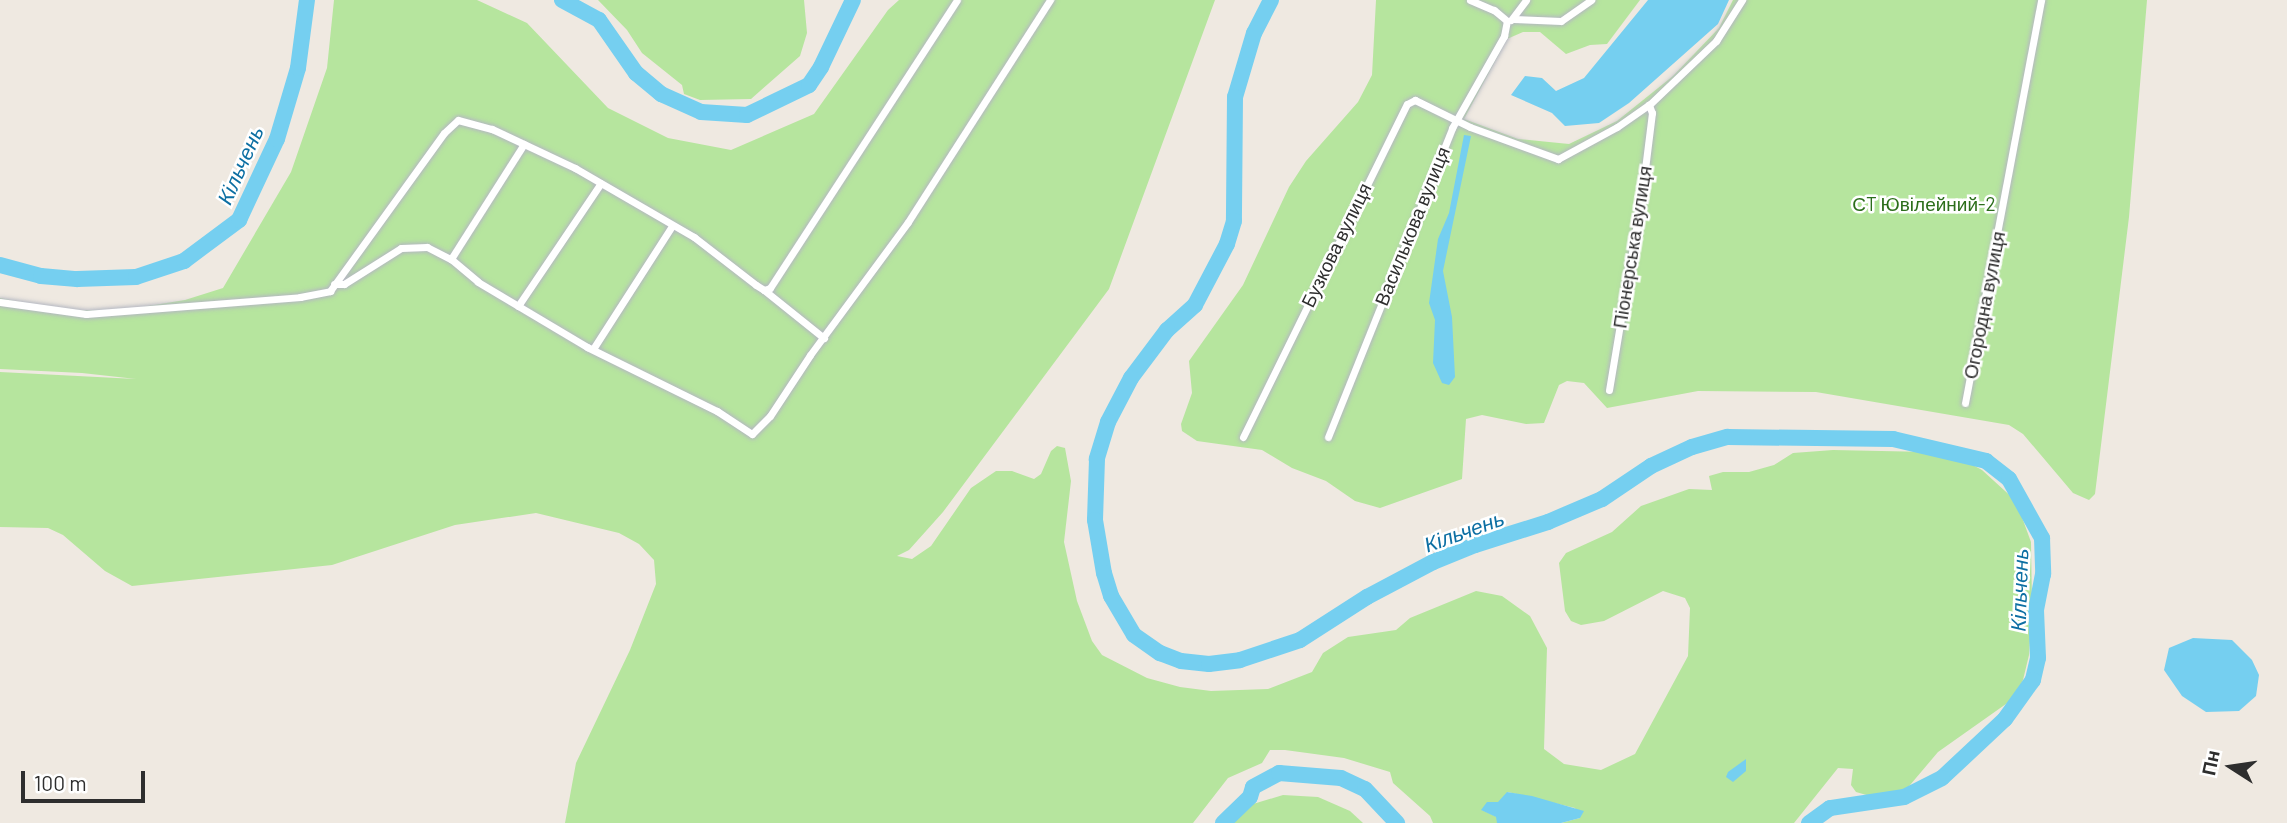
<!DOCTYPE html>
<html>
<head>
<meta charset="utf-8">
<style>
  body { margin:0 }
  #map { position:relative; width:2287px; height:823px; overflow:hidden; background:#efe9e1; font-family:Barlow,sans-serif }
  div>[style] { position:absolute }
  [style*='--x'] { left:calc(var(--x)*1px); top:calc(var(--y)*1px); width:calc(var(--w)*1px); rotate:calc(var(--a)*1deg) }
  .green>* { inset:0; background:#b6e59e }
  .water>* { inset:0; background:#75cff0 }
  .river>* { height:16px; margin:-8px; padding:0 8px; transform-origin:8px; border-radius:8px; background:#75cff0 }
  .roads { filter:drop-shadow(0 0 2px #b4b7c1) drop-shadow(0 0 2px #b4b7c1) }
  .street>* { height:7px; margin:-3.5px; padding:0 3.5px; transform-origin:3.5px; border-radius:3.5px; background:#fff }
  span { translate:-50% -50%; white-space:nowrap; text-align:center; line-height:1.15; -webkit-text-stroke:5px #fff; paint-order:stroke }
  .park-label { font-size:19px; color:#2c6e1b }
  .street-label { font-size:19px; color:#2e2e2e }
  .water-label { font-size:21px; color:#0d6fa3; font-style:italic }
  .north { position:absolute; left:2196px; top:732px; width:70px; height:70px; -webkit-text-stroke:5px #fff; paint-order:stroke; rotate:282deg; font-size:19px; font-weight:700; line-height:28px; text-align:center; color:#2e2e2e }
  .north::after { content:''; display:block; margin:auto; width:24px; height:32px; background:#2e2e2e; clip-path:polygon(50% 0,100% 100%,50% 72%,0 100%) }
  .scale { position:absolute; left:21px; top:771px; width:124px; height:32px; box-sizing:border-box; border:4px solid #2e2e2e; border-top:0; padding-left:9px; font-size:21px; line-height:24px; white-space:nowrap; color:#2e2e2e; -webkit-text-stroke:5px #fff; paint-order:stroke }
</style>
</head>
<body>
<div id="map">
  <div class="green">
    <div style="clip-path:polygon(334px 0,477px 0,527px 23px,608px 108px,668px 138px,731px 150px,814px 114px,888px 10px,899px 0,1215px 0,1109px 289px,943px 512px,909px 550px,897px 556px,912px 559px,931px 546px,971px 488px,996px 471px,1012px 471px,1034px 479px,1041px 474px,1051px 451px,1057px 446px,1065px 448px,1071px 481px,1064px 542px,1077px 601px,1092px 641px,1102px 655px,1147px 678px,1180px 687px,1211px 691px,1268px 689px,1312px 672px,1323px 653px,1348px 637px,1396px 630px,1410px 618px,1476px 591px,1502px 596px,1530px 616px,1547px 648px,1544px 749px,1564px 764px,1601px 770px,1635px 754px,1688px 656px,1690px 608px,1685px 598px,1663px 591px,1604px 621px,1581px 625px,1571px 621px,1565px 611px,1559px 563px,1566px 553px,1612px 532px,1641px 506px,1689px 489px,1712px 490px,1709px 476px,1723px 472px,1749px 472px,1774px 465px,1793px 453px,1833px 450px,1929px 452px,1958px 457px,1982px 470px,2016px 501px,2031px 542px,2032px 604px,2029px 655px,2023px 680px,2013px 699px,1938px 752px,1905px 791px,1870px 796px,1856px 792px,1851px 785px,1853px 769px,1838px 768px,1794px 823px,1561px 823px,1580px 818px,1575px 808px,1508px 792px,1499px 802px,1482px 810px,1497px 817px,1497px 823px,1433px 823px,1430px 816px,1393px 783px,1390px 772px,1344px 758px,1285px 750px,1270px 750px,1262px 763px,1228px 778px,1193px 823px,565px 823px,576px 763px,630px 650px,656px 584px,654px 560px,639px 544px,619px 533px,536px 513px,455px 525px,332px 565px,132px 586px,105px 571px,63px 535px,48px 528px,0 527px,0 372px,136px 379px,82px 373px,0 369px,0 298px,60px 310px,123px 310px,185px 300px,223px 288px,291px 172px,327px 68px)"></div>
    <div style="clip-path:polygon(598px 0,804px 0,807px 33px,800px 56px,751px 99px,700px 100px,684px 94px,682px 85px,642px 53px,627px 30px)"></div>
    <div style="clip-path:polygon(1376px 0,1640px 0,1607px 44px,1590px 45px,1566px 54px,1540px 32px,1523px 32px,1507px 39px,1464px 119px,1518px 139px,1569px 144px,1617px 121px,1673px 76px,1719px 28px,1733px 0,2147px 0,2129px 217px,2095px 494px,2089px 500px,2073px 493px,2023px 434px,2009px 425px,1816px 392px,1698px 391px,1607px 408px,1584px 383px,1567px 381px,1559px 385px,1544px 423px,1526px 424px,1482px 415px,1466px 419px,1462px 479px,1380px 508px,1355px 501px,1326px 481px,1292px 468px,1262px 450px,1197px 441px,1182px 431px,1181px 424px,1192px 393px,1189px 361px,1243px 285px,1289px 187px,1306px 161px,1358px 102px,1372px 75px)"></div>
    <div style="clip-path:polygon(1283px 795px,1318px 797px,1350px 811px,1363px 823px,1228px 823px,1253px 804px)"></div>
  </div>
  <div class="water">
    <div style="clip-path:polygon(1648px 0,1729px 0,1718px 24px,1629px 103px,1599px 123px,1565px 126px,1552px 113px,1511px 95px,1525px 76px,1542px 78px,1556px 91px,1584px 78px)"></div>
    <div style="clip-path:polygon(1464px 135px,1471px 136px,1443px 271px,1452px 317px,1455px 377px,1449px 385px,1442px 383px,1433px 363px,1435px 320px,1429px 303px,1438px 239px,1449px 213px)"></div>
    <div style="clip-path:polygon(2193px 638px,2232px 640px,2252px 660px,2259px 675px,2256px 696px,2239px 711px,2206px 712px,2182px 696px,2164px 670px,2169px 648px)"></div>
    <div style="clip-path:polygon(1746px 759px,1746px 771px,1733px 782px,1726px 777px,1728px 772px)"></div>
    <div style="clip-path:polygon(1507px 792px,1532px 796px,1584px 811px,1580px 818px,1561px 823px,1497px 823px,1496px 817px,1481px 810px,1487px 802px,1498px 802px)"></div>
  </div>
  <div class="river">
    <div style="--x:562;--y:0;--w:42;--a:28.4"></div>
    <div style="--x:599;--y:20;--w:65;--a:55.1"></div>
    <div style="--x:636;--y:73;--w:33;--a:40"></div>
    <div style="--x:661;--y:94;--w:44;--a:24.2"></div>
    <div style="--x:701;--y:112;--w:46;--a:3.7"></div>
    <div style="--x:747;--y:115;--w:69;--a:-25.8"></div>
    <div style="--x:809;--y:85;--w:22;--a:-56"></div>
    <div style="--x:821;--y:67;--w:74;--a:-64.5"></div>
    <div style="--x:1271;--y:0;--w:37;--a:117"></div>
    <div style="--x:1254;--y:33;--w:67;--a:106.5"></div>
    <div style="--x:1235;--y:97;--w:124;--a:90.5"></div>
    <div style="--x:1234;--y:221;--w:24;--a:107"></div>
    <div style="--x:1227;--y:244;--w:69;--a:117.7"></div>
    <div style="--x:1195;--y:305;--w:38;--a:138"></div>
    <div style="--x:1167;--y:330;--w:60;--a:126.9"></div>
    <div style="--x:1131;--y:378;--w:50;--a:117.6"></div>
    <div style="--x:1108;--y:422;--w:39;--a:107"></div>
    <div style="--x:1097;--y:459;--w:61;--a:91.9"></div>
    <div style="--x:1095;--y:520;--w:54;--a:80.4"></div>
    <div style="--x:1104;--y:573;--w:24;--a:73"></div>
    <div style="--x:1111;--y:596;--w:45;--a:59.5"></div>
    <div style="--x:1134;--y:635;--w:32;--a:35"></div>
    <div style="--x:1160;--y:653;--w:22;--a:21"></div>
    <div style="--x:1181;--y:661;--w:28;--a:6"></div>
    <div style="--x:1209;--y:664;--w:31;--a:-7"></div>
    <div style="--x:1240;--y:660;--w:63;--a:-18.4"></div>
    <div style="--x:1300;--y:640;--w:80;--a:-32.7"></div>
    <div style="--x:1367;--y:597;--w:75;--a:-27.9"></div>
    <div style="--x:1433;--y:562;--w:45;--a:-22"></div>
    <div style="--x:1475;--y:545;--w:77;--a:-17.5"></div>
    <div style="--x:1548;--y:522;--w:59;--a:-23.1"></div>
    <div style="--x:1602;--y:499;--w:59;--a:-34"></div>
    <div style="--x:1651;--y:466;--w:45;--a:-24.9"></div>
    <div style="--x:1692;--y:447;--w:37;--a:-16"></div>
    <div style="--x:1728;--y:437;--w:165;--a:0.7"></div>
    <div style="--x:1893;--y:439;--w:96;--a:13.3"></div>
    <div style="--x:1986;--y:461;--w:29;--a:38"></div>
    <div style="--x:2009;--y:479;--w:68;--a:60.8"></div>
    <div style="--x:2042;--y:538;--w:36;--a:88"></div>
    <div style="--x:2043;--y:574;--w:37;--a:101"></div>
    <div style="--x:2036;--y:610;--w:48;--a:87.6"></div>
    <div style="--x:2038;--y:658;--w:23;--a:103"></div>
    <div style="--x:2033;--y:680;--w:48;--a:125.7"></div>
    <div style="--x:2005;--y:719;--w:86;--a:136.9"></div>
    <div style="--x:1942;--y:778;--w:42;--a:153.4"></div>
    <div style="--x:1904;--y:797;--w:75;--a:171.5"></div>
    <div style="--x:1830;--y:808;--w:26;--a:144"></div>
    <div style="--x:0;--y:265;--w:42;--a:15"></div>
    <div style="--x:41;--y:276;--w:36;--a:5"></div>
    <div style="--x:77;--y:279;--w:59;--a:-1.9"></div>
    <div style="--x:136;--y:277;--w:51;--a:-18.4"></div>
    <div style="--x:184;--y:261;--w:69;--a:-36.7"></div>
    <div style="--x:239;--y:220;--w:89;--a:-64.9"></div>
    <div style="--x:277;--y:139;--w:74;--a:-73.5"></div>
    <div style="--x:298;--y:68;--w:69;--a:-82.5"></div>
    <div style="--x:1223;--y:823;--w:37;--a:-44"></div>
    <div style="--x:1250;--y:797;--w:10;--a:-73"></div>
    <div style="--x:1253;--y:787;--w:30;--a:-28"></div>
    <div style="--x:1279;--y:773;--w:62;--a:4.6"></div>
    <div style="--x:1341;--y:778;--w:26;--a:25"></div>
    <div style="--x:1365;--y:789;--w:47;--a:46.7"></div>
  </div>
  <div class="roads">
    <div class="street">
      <div style="--x:1470;--y:0;--w:26;--a:23"></div>
      <div style="--x:1494;--y:10;--w:17;--a:40"></div>
      <div style="--x:1514;--y:19;--w:47;--a:2.4"></div>
      <div style="--x:1561;--y:21;--w:37;--a:-35"></div>
      <div style="--x:1511;--y:20;--w:25;--a:-53"></div>
      <div style="--x:451;--y:259;--w:136;--a:-57.6"></div>
      <div style="--x:334;--y:284;--w:10;--a:0"></div>
      <div style="--x:344;--y:284;--w:67;--a:-32.3"></div>
      <div style="--x:401;--y:248;--w:26;--a:-2"></div>
      <div style="--x:427;--y:247;--w:27;--a:27"></div>
      <div style="--x:451;--y:259;--w:35;--a:40"></div>
      <div style="--x:478;--y:282;--w:127;--a:30.8"></div>
      <div style="--x:587;--y:347;--w:145;--a:26.2"></div>
      <div style="--x:717;--y:411;--w:42;--a:33.3"></div>
      <div style="--x:752;--y:434;--w:25;--a:-45"></div>
      <div style="--x:770;--y:416;--w:73;--a:-56.7"></div>
      <div style="--x:810;--y:355;--w:165;--a:-53.6"></div>
      <div style="--x:908;--y:222;--w:264;--a:-57.4"></div>
      <div style="--x:764;--y:290;--w:77;--a:38.7"></div>
      <div style="--x:0;--y:302;--w:87;--a:7.9"></div>
      <div style="--x:86;--y:314;--w:215;--a:-4.5"></div>
      <div style="--x:300;--y:297;--w:31;--a:-11"></div>
      <div style="--x:330;--y:291;--w:195;--a:-54.2"></div>
      <div style="--x:444;--y:133;--w:19;--a:-43"></div>
      <div style="--x:458;--y:120;--w:35;--a:15"></div>
      <div style="--x:492;--y:129;--w:92;--a:25.2"></div>
      <div style="--x:575;--y:168;--w:138;--a:30.1"></div>
      <div style="--x:694;--y:237;--w:78;--a:37.7"></div>
      <div style="--x:756;--y:285;--w:9;--a:32"></div>
      <div style="--x:764;--y:290;--w:6;--a:-18"></div>
      <div style="--x:770;--y:288;--w:343;--a:-57"></div>
      <div style="--x:518;--y:306;--w:148;--a:-56"></div>
      <div style="--x:593;--y:349;--w:146;--a:-57.3"></div>
      <div style="--x:1609;--y:390;--w:200;--a:-80.5"></div>
      <div style="--x:1642;--y:193;--w:81;--a:-82.9"></div>
      <div style="--x:1652;--y:113;--w:9;--a:-111"></div>
      <div style="--x:1965;--y:403;--w:410;--a:-79.3"></div>
      <div style="--x:1243;--y:437;--w:371;--a:-63.8"></div>
      <div style="--x:1407;--y:104;--w:9;--a:-27"></div>
      <div style="--x:1415;--y:100;--w:61;--a:26.1"></div>
      <div style="--x:1470;--y:127;--w:94;--a:20"></div>
      <div style="--x:1558;--y:159;--w:67;--a:-28.5"></div>
      <div style="--x:1617;--y:127;--w:39;--a:-35"></div>
      <div style="--x:1649;--y:105;--w:93;--a:-43.7"></div>
      <div style="--x:1716;--y:41;--w:49;--a:-57.6"></div>
      <div style="--x:1328;--y:437;--w:333;--a:-68.1"></div>
      <div style="--x:1452;--y:128;--w:106;--a:-60.5"></div>
      <div style="--x:1504;--y:36;--w:15;--a:-79"></div>
    </div>
  </div>
  <div class="park-label">
    <span style="left:1924px;top:204px">СT Ювілейний-2</span>
  </div>
  <div class="street-label">
    <span style="left:1412px;top:226px;rotate:-68deg">Василькова вулиця</span>
    <span style="left:1336px;top:245px;rotate:-64deg">Бузкова вулиця</span>
    <span style="left:1632px;top:247px;rotate:-81deg">Піонерська вулиця</span>
    <span style="left:1984px;top:305px;rotate:-79deg">Огородна вулиця</span>
  </div>
  <div class="water-label">
    <span style="left:240px;top:165px;rotate:-66deg">Кільчень</span>
    <span style="left:1464px;top:531px;rotate:-20deg">Кільчень</span>
    <span style="left:2019px;top:590px;rotate:-88deg">Кільчень</span>
  </div>
  <div class="north">Пн</div>
  <div class="scale">100 m</div>
</div>
</body>
</html>
